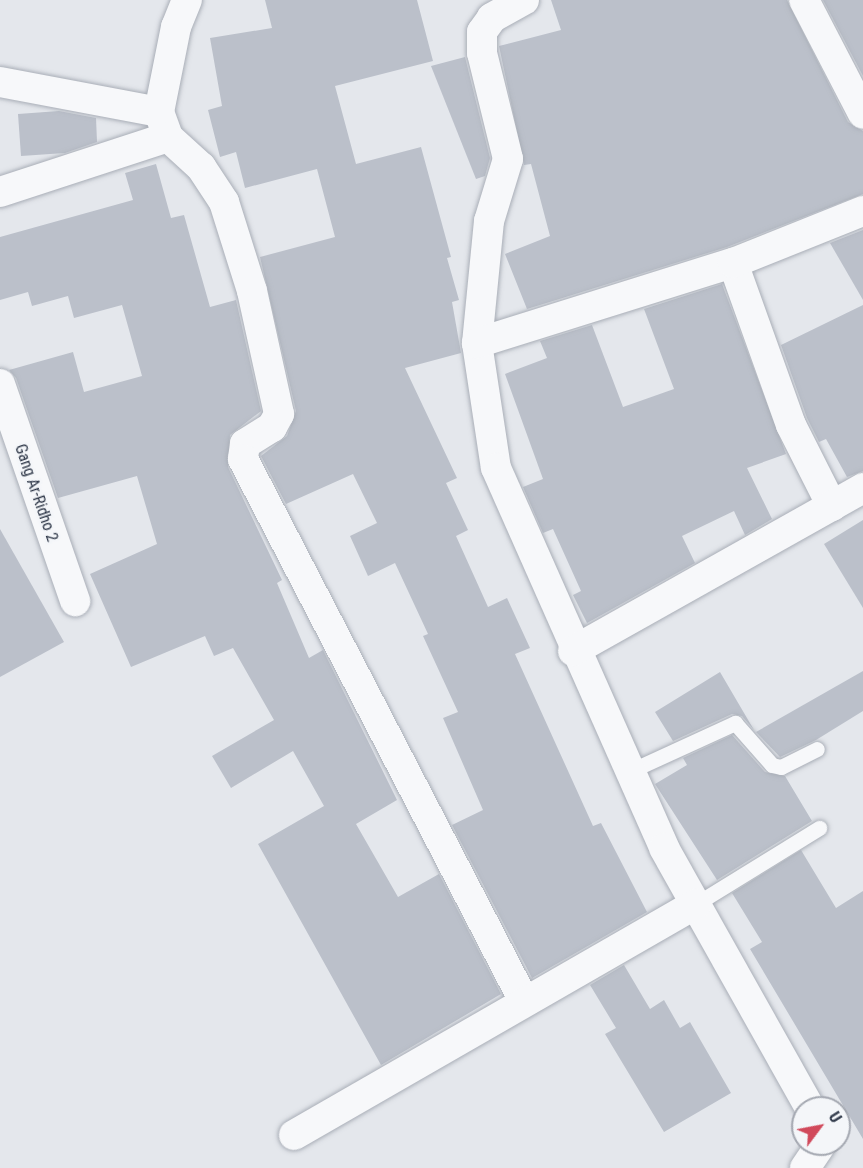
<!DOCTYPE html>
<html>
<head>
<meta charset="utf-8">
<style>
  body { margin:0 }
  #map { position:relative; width:863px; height:1168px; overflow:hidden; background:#e4e7ec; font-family:"Roboto Condensed",sans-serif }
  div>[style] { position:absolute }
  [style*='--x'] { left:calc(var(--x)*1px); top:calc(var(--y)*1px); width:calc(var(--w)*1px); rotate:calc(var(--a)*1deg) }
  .building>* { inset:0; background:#bbc0ca }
  .roads { filter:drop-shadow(0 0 2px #a9aeb7) drop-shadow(0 0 2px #a9aeb7) }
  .lane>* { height:15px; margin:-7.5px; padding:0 7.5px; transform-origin:7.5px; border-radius:7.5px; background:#f7f8fa }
  .street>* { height:30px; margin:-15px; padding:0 15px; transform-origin:15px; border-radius:15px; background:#f7f8fa }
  span { translate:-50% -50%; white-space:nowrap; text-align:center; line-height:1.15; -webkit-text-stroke:5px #f4f6f9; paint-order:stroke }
  .street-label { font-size:16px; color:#2b3445 }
  .north { position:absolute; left:791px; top:1096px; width:60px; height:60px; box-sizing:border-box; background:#f4f6f9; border:2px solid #a4a8b1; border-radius:50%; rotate:58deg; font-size:16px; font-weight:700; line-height:24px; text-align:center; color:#2b3445 }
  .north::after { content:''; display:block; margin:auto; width:21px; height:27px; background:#d1495b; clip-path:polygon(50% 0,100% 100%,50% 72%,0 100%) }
</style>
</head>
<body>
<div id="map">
  <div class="building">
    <div style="clip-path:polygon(265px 0,417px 0,433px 61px,335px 86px,356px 164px,421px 147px,451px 257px,447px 258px,459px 300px,452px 302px,461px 353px,405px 368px,457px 478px,446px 483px,468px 530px,456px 536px,488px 607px,507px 598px,530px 648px,515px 654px,593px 826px,601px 823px,647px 912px,532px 978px,452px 825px,483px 810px,443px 718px,458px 712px,423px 636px,428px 634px,395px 563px,368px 576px,350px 536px,377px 523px,353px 474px,286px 504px,261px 456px,287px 436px,296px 411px,260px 257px,335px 237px,317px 169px,245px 188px,236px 152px,220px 157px,208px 110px,222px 106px,210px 38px,272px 28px)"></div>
    <div style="clip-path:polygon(551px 0,787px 0,848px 122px,863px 131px,863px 194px,727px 247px,527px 309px,505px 254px,550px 236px,531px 164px,524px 165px,499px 46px,561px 30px)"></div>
    <div style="clip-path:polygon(823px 0,863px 0,863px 76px)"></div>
    <div style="clip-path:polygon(465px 57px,490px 158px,485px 176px,476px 179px,431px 66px)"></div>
    <div style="clip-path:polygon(59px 111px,96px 118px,97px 142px,65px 153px,21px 156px,18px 114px)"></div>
    <div style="clip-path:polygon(156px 164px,171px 218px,184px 215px,210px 307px,236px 300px,261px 411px,230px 435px,228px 467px,282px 580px,277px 583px,309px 658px,323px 650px,397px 800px,356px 824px,398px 897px,439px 874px,501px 994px,381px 1065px,258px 844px,324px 806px,293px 751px,231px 788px,212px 756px,274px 720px,233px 648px,214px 656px,205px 636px,131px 667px,90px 574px,157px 544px,137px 476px,58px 498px,16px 378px,9px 370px,73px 352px,84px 392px,142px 376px,122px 305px,74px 318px,68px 296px,32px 306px,28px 292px,0 300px,0 237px,133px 200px,125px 173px)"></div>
    <div style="clip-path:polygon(863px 230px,863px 300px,830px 243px)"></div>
    <div style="clip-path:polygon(722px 284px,786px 454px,747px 468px,772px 519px,745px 535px,734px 511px,682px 536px,695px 563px,587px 623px,573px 595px,581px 591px,553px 529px,543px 533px,523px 487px,543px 479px,505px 374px,547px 358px,540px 341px,592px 325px,623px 407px,674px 389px,644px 309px)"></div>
    <div style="clip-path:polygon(863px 305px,863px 471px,847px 477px,826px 439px,819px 442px,807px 418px,781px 345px)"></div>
    <div style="clip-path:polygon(863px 520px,863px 608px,824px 544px)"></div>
    <div style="clip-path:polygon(0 529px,64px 642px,0 677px)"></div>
    <div style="clip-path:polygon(863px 671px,863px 711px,816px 740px,780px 757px,756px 732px)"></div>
    <div style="clip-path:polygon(720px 672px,754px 730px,742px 716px,732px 714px,673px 741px,655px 712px)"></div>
    <div style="clip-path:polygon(732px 735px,765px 772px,785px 776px,812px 821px,717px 880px,655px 784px,687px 765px,683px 758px)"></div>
    <div style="clip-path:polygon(801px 850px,836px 908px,863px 891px,863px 1139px,750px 949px,762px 942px,732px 893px)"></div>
    <div style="clip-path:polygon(624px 965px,650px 1009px,664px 1000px,680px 1028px,690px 1022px,731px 1093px,664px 1132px,605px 1034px,616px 1028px,590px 985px)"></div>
  </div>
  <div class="roads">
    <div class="lane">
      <div style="--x:628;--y:772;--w:118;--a:-24.6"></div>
      <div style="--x:735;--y:723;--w:56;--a:48.6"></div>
      <div style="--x:772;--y:765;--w:9;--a:13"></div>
      <div style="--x:781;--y:767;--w:40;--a:-26.6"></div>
      <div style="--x:696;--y:904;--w:145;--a:-31.7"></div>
    </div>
    <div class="street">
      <div style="--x:524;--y:0;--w:37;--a:151"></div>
      <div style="--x:492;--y:18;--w:17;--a:126"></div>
      <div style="--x:482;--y:32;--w:21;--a:90"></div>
      <div style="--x:482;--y:53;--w:109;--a:76.2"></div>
      <div style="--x:508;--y:159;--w:65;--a:107"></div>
      <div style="--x:489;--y:221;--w:123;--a:95.6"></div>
      <div style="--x:477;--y:343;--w:126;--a:81.4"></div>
      <div style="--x:496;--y:468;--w:415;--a:66.1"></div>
      <div style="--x:664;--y:848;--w:298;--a:60.7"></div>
      <div style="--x:804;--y:0;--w:128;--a:62.6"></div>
      <div style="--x:0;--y:82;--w:162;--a:10.7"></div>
      <div style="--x:159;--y:112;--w:27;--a:70"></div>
      <div style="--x:168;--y:137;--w:45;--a:42.3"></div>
      <div style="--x:201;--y:167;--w:42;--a:56.7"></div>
      <div style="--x:224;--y:202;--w:93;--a:72.5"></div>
      <div style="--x:252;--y:291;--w:126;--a:77.6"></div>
      <div style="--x:279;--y:414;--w:15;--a:118"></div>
      <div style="--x:272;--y:427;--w:32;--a:148"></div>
      <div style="--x:245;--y:444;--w:15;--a:98"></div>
      <div style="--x:243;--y:459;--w:611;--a:62.6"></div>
      <div style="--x:159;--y:112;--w:87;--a:-78.7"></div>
      <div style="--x:176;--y:27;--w:29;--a:-68"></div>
      <div style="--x:0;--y:192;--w:177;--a:-18.1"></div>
      <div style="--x:733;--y:263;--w:172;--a:70.3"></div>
      <div style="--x:791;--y:425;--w:91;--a:63.2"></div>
      <div style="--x:477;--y:343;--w:268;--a:-17.4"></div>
      <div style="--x:733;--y:263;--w:140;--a:-21.8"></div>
      <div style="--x:0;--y:384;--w:230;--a:70.9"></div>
      <div style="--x:573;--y:651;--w:333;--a:-29.3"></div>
      <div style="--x:294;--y:1135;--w:464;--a:-29.9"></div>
      <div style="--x:805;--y:1168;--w:29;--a:-56"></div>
    </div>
  </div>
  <div class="street-label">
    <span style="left:36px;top:493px;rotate:71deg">Gang Ar-Ridho 2</span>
  </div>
  <div class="north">U</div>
</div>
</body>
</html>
